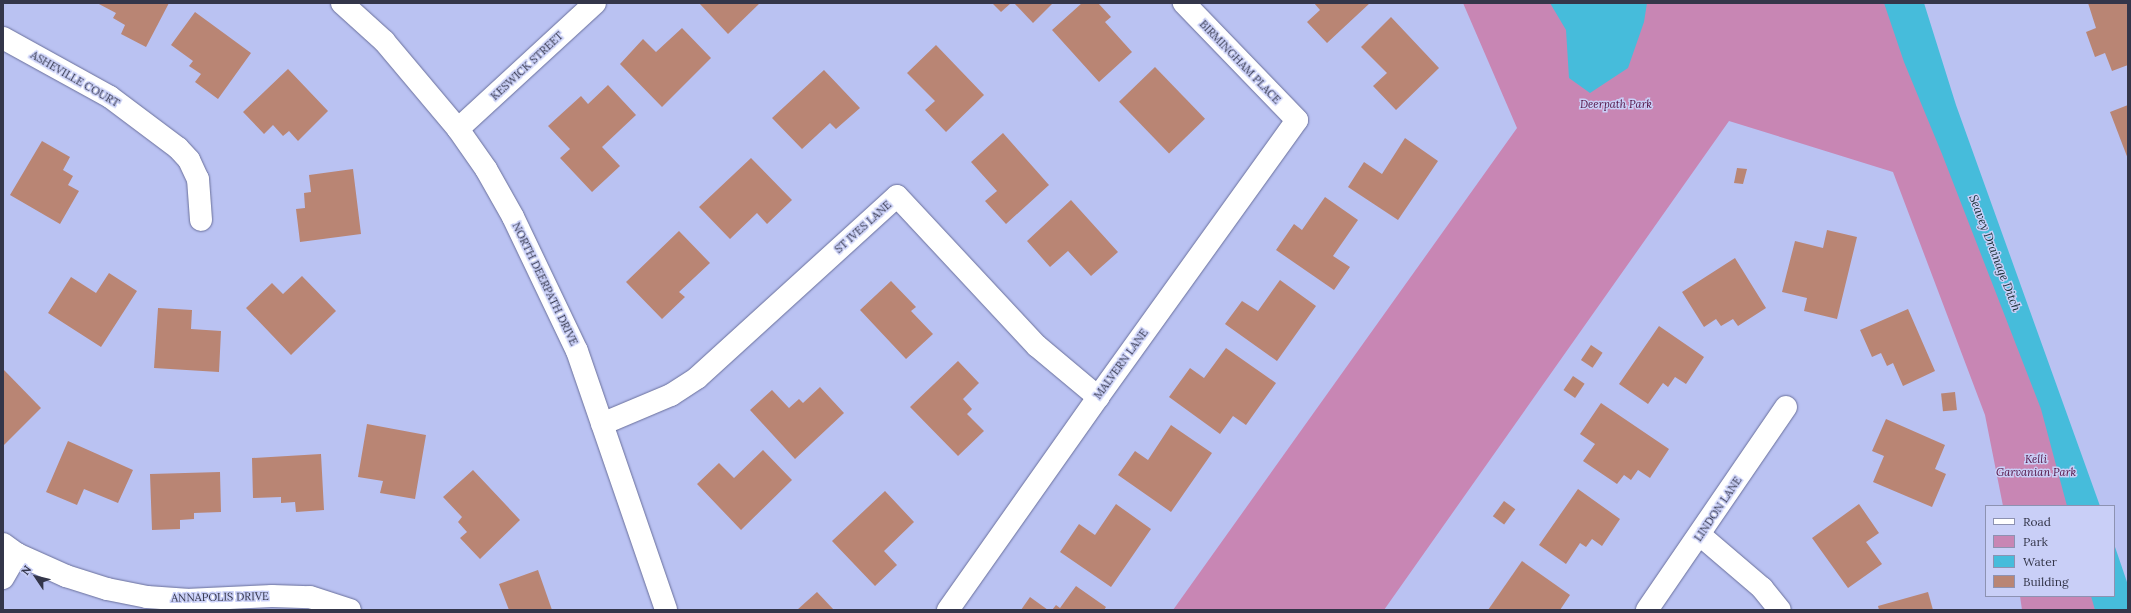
<!DOCTYPE html>
<html>
<head>
<meta charset="utf-8">
<style>
  body { margin:0 }
  #map { position:relative; width:2131px; height:613px; overflow:hidden; background:#bac2f2; font-family:Lora,serif }
  div>[style] { position:absolute }
  [style*='--x'] { left:calc(var(--x)*1px); top:calc(var(--y)*1px); width:calc(var(--w)*1px); rotate:calc(var(--a)*1deg) }
  .green>* { inset:0; background:#c886b4 }
  .water>* { inset:0; background:#46bcdb }
  .building>* { inset:0; background:#b98574; transform-origin:0 0 }
  .roads { filter:drop-shadow(0 0 1px #696f9b) drop-shadow(0 0 1px #696f9b) }
  .minor>* { height:22px; margin:-11px; padding:0 11px; transform-origin:11px; border-radius:11px; background:#fff }
  span { translate:-50% -50%; white-space:nowrap; text-align:center; line-height:1.15; -webkit-text-stroke:3px #c9cff7; paint-order:stroke }
  .street-label { font-size:11px; color:#34364a }
  .park-label { font-size:11px; color:#521043; font-style:italic }
  .water-label { font-size:12px; color:#192d33; font-style:italic }
  .frame { position:absolute; inset:0; border:4px solid #34364a; pointer-events:none }
  .legend { position:absolute; left:1985px; top:505px; width:130px; height:92px; box-sizing:border-box; background:#c9cff7; border:1px solid #8d92b2; margin:0; padding:5px 7px; list-style:none; font-size:12px; color:#34364a }
  .legend li { display:flex; align-items:center; gap:8px; height:20px }
  .legend b { width:20px; border:1px solid #8d92b2 }
  .north { position:absolute; left:16px; top:557px; width:40px; height:40px; -webkit-text-stroke:3px #c9cff7; paint-order:stroke; rotate:305deg; font-size:11px; font-weight:700; line-height:16px; text-align:center; color:#34364a }
  .north::after { content:''; display:block; margin:auto; width:14px; height:18px; background:#34364a; clip-path:polygon(50% 0,100% 100%,50% 72%,0 100%) }
</style>
</head>
<body>
<div id="map">
  <div class="green">
    <div style="clip-path:polygon(1463px 3px,1889px 3px,2094px 506px,2003px 506px,1985px 415px,1893px 172px,1729px 121px,1384px 610px,1173px 610px,1517px 128px)"></div>
    <div style="clip-path:polygon(2020px 596px,2114px 596px,2128px 610px,2022px 610px)"></div>
  </div>
  <div class="water">
    <div style="clip-path:polygon(1550px 3px,1647px 3px,1644px 22px,1628px 68px,1590px 93px,1569px 78px,1566px 30px)"></div>
    <div style="clip-path:polygon(1884px 3px,1924px 3px,1956px 105px,2100px 506px,2067px 506px,2041px 409px,1942px 154px,1904px 62px)"></div>
    <div style="clip-path:polygon(2114px 544px,2128px 585px,2128px 610px,2095px 610px,2091px 596px,2114px 596px)"></div>
  </div>
  <div class="building">
    <div style="clip-path:polygon(97px 3px,169px 3px,146px 47px,121px 34px,125px 25px,113px 18px,116px 13px)"></div>
    <div style="clip-path:polygon(699px 3px,760px 3px,728px 34px)"></div>
    <div style="clip-path:polygon(992px 3px,1011px 3px,1001px 12px)"></div>
    <div style="clip-path:polygon(1014px 3px,1053px 3px,1033px 23px)"></div>
    <div style="clip-path:polygon(1082px 3px,1098px 3px,1111px 17px,1105px 22px,1132px 52px,1099px 82px,1052px 30px)"></div>
    <div style="clip-path:polygon(1314px 3px,1370px 3px,1327px 43px,1307px 22px,1320px 10px)"></div>
    <div style="clip-path:polygon(2088px 3px,2128px 3px,2128px 65px,2112px 71px,2105px 53px,2095px 57px,2086px 32px,2096px 28px)"></div>
    <div style="clip-path:polygon(195px 12px,251px 53px,218px 99px,195px 82px,201px 74px,189px 66px,193px 61px,171px 45px)"></div>
    <div style="clip-path:polygon(1391px 17px,1439px 68px,1396px 110px,1373px 86px,1387px 73px,1361px 47px)"></div>
    <div style="clip-path:polygon(682px 28px,711px 58px,662px 107px,620px 64px,643px 39px,656px 52px)"></div>
    <div style="clip-path:polygon(936px 45px,984px 95px,946px 132px,925px 110px,935px 101px,907px 73px)"></div>
    <div style="left:1155px;top:67px;width:72px;height:50px;rotate:46deg"></div>
    <div style="clip-path:polygon(288px 69px,328px 111px,298px 141px,289px 131px,283px 136px,273px 125px,264px 134px,243px 112px)"></div>
    <div style="clip-path:polygon(824px 70px,860px 108px,836px 129px,830px 123px,802px 149px,772px 118px)"></div>
    <div style="clip-path:polygon(608px 85px,636px 115px,602px 147px,620px 166px,592px 192px,560px 158px,570px 149px,548px 126px,581px 96px,588px 104px)"></div>
    <div style="clip-path:polygon(2128px 105px,2128px 159px,2110px 112px)"></div>
    <div style="clip-path:polygon(1003px 133px,1049px 185px,1006px 224px,985px 201px,997px 191px,971px 162px)"></div>
    <div style="clip-path:polygon(1405px 138px,1438px 161px,1398px 220px,1348px 187px,1364px 162px,1382px 174px)"></div>
    <div style="clip-path:polygon(42px 141px,70px 157px,63px 170px,73px 176px,68px 185px,79px 191px,60px 224px,10px 195px)"></div>
    <div style="clip-path:polygon(751px 158px,792px 200px,767px 224px,757px 213px,730px 239px,699px 207px)"></div>
    <div style="clip-path:polygon(1737px 168px,1747px 169px,1743px 184px,1734px 183px)"></div>
    <div style="clip-path:polygon(353px 169px,361px 234px,300px 242px,296px 209px,305px 208px,304px 193px,311px 192px,309px 175px)"></div>
    <div style="clip-path:polygon(1325px 197px,1358px 220px,1333px 256px,1350px 267px,1334px 290px,1276px 250px,1294px 224px,1302px 230px)"></div>
    <div style="clip-path:polygon(1071px 200px,1118px 252px,1091px 276px,1068px 251px,1050px 267px,1027px 241px)"></div>
    <div style="clip-path:polygon(1827px 230px,1857px 237px,1837px 319px,1804px 311px,1807px 298px,1782px 292px,1795px 241px,1823px 248px)"></div>
    <div style="clip-path:polygon(679px 231px,710px 263px,679px 292px,685px 297px,662px 319px,626px 282px)"></div>
    <div style="clip-path:polygon(1735px 258px,1766px 308px,1738px 326px,1733px 319px,1721px 326px,1716px 319px,1704px 327px,1682px 292px)"></div>
    <div style="clip-path:polygon(109px 273px,137px 291px,101px 347px,48px 313px,71px 277px,96px 293px)"></div>
    <div style="clip-path:polygon(302px 276px,336px 311px,291px 355px,246px 308px,272px 283px,283px 294px)"></div>
    <div style="clip-path:polygon(1280px 280px,1316px 306px,1277px 361px,1225px 324px,1242px 301px,1258px 311px)"></div>
    <div style="clip-path:polygon(891px 281px,916px 307px,911px 311px,933px 334px,906px 359px,860px 310px)"></div>
    <div style="clip-path:polygon(158px 308px,192px 310px,191px 329px,221px 331px,219px 372px,154px 368px)"></div>
    <div style="clip-path:polygon(1908px 309px,1935px 371px,1903px 386px,1893px 363px,1887px 366px,1881px 353px,1872px 357px,1860px 330px)"></div>
    <div style="clip-path:polygon(1659px 326px,1704px 357px,1686px 384px,1675px 377px,1668px 387px,1663px 383px,1648px 404px,1619px 384px)"></div>
    <div style="left:1591px;top:345px;width:14px;height:18px;rotate:34deg"></div>
    <div style="clip-path:polygon(1226px 348px,1276px 383px,1246px 425px,1233px 416px,1220px 434px,1169px 397px,1190px 368px,1204px 378px)"></div>
    <div style="clip-path:polygon(958px 361px,979px 383px,963px 399px,972px 409px,967px 414px,984px 431px,958px 456px,910px 407px)"></div>
    <div style="clip-path:polygon(3px 369px,41px 408px,3px 446px)"></div>
    <div style="left:1573px;top:376px;width:14px;height:17px;rotate:34deg"></div>
    <div style="clip-path:polygon(820px 387px,844px 413px,795px 459px,750px 410px,772px 390px,789px 408px,799px 399px,803px 403px)"></div>
    <div style="left:1955px;top:392px;width:18px;height:14px;rotate:84deg"></div>
    <div style="clip-path:polygon(1601px 403px,1669px 449px,1650px 478px,1638px 470px,1631px 480px,1624px 475px,1617px 484px,1583px 461px,1595px 444px,1580px 434px)"></div>
    <div style="clip-path:polygon(1886px 419px,1945px 445px,1935px 469px,1946px 474px,1932px 507px,1873px 482px,1884px 456px,1872px 451px)"></div>
    <div style="clip-path:polygon(367px 424px,426px 435px,415px 499px,380px 493px,383px 481px,358px 477px)"></div>
    <div style="clip-path:polygon(1171px 425px,1212px 453px,1171px 512px,1118px 475px,1135px 451px,1148px 460px)"></div>
    <div style="clip-path:polygon(68px 441px,133px 470px,118px 503px,84px 489px,77px 505px,46px 492px)"></div>
    <div style="clip-path:polygon(763px 450px,792px 480px,741px 530px,697px 484px,719px 463px,734px 478px)"></div>
    <div style="clip-path:polygon(321px 454px,324px 510px,296px 512px,295px 502px,281px 503px,281px 497px,253px 498px,252px 458px)"></div>
    <div style="clip-path:polygon(473px 470px,520px 520px,480px 559px,460px 538px,467px 532px,458px 522px,462px 517px,443px 497px)"></div>
    <div style="clip-path:polygon(220px 472px,221px 512px,194px 513px,194px 519px,180px 520px,180px 529px,152px 530px,150px 474px)"></div>
    <div style="clip-path:polygon(1578px 489px,1620px 519px,1602px 546px,1592px 539px,1586px 547px,1580px 543px,1566px 564px,1539px 545px)"></div>
    <div style="clip-path:polygon(885px 491px,914px 522px,884px 551px,897px 565px,875px 586px,832px 541px)"></div>
    <div style="left:1504px;top:501px;width:14px;height:19px;rotate:36deg"></div>
    <div style="clip-path:polygon(1116px 504px,1151px 529px,1111px 587px,1060px 552px,1079px 524px,1095px 535px)"></div>
    <div style="clip-path:polygon(1859px 504px,1879px 533px,1866px 542px,1882px 564px,1848px 588px,1812px 538px)"></div>
    <div style="clip-path:polygon(1522px 561px,1570px 595px,1560px 610px,1488px 610px)"></div>
    <div style="clip-path:polygon(538px 570px,552px 610px,509px 610px,499px 584px)"></div>
    <div style="clip-path:polygon(1076px 586px,1106px 607px,1104px 610px,1052px 610px,1056px 605px,1060px 608px)"></div>
    <div style="clip-path:polygon(817px 592px,834px 610px,797px 610px)"></div>
    <div style="clip-path:polygon(1928px 592px,1933px 610px,1879px 610px,1878px 606px)"></div>
    <div style="clip-path:polygon(1030px 597px,1048px 610px,1021px 610px)"></div>
  </div>
  <div class="roads">
    <div class="minor">
      <div style="--x:342;--y:3;--w:57;--a:42.1"></div>
      <div style="--x:384;--y:41;--w:115;--a:49.9"></div>
      <div style="--x:458;--y:129;--w:49;--a:55"></div>
      <div style="--x:486;--y:169;--w:55;--a:60.6"></div>
      <div style="--x:513;--y:217;--w:148;--a:64.5"></div>
      <div style="--x:577;--y:351;--w:274;--a:71"></div>
      <div style="--x:3;--y:38;--w:122;--a:28.9"></div>
      <div style="--x:110;--y:97;--w:85;--a:36.9"></div>
      <div style="--x:178;--y:148;--w:16;--a:47"></div>
      <div style="--x:189;--y:160;--w:21;--a:65"></div>
      <div style="--x:198;--y:179;--w:41;--a:85.8"></div>
      <div style="--x:458;--y:129;--w:186;--a:-42.6"></div>
      <div style="--x:602;--y:424;--w:75;--a:-22.8"></div>
      <div style="--x:671;--y:395;--w:31;--a:-33"></div>
      <div style="--x:697;--y:378;--w:270;--a:-42.3"></div>
      <div style="--x:897;--y:196;--w:205;--a:47"></div>
      <div style="--x:1037;--y:346;--w:80;--a:39.9"></div>
      <div style="--x:1700;--y:535;--w:82;--a:40.5"></div>
      <div style="--x:1762;--y:588;--w:28;--a:51"></div>
      <div style="--x:3;--y:544;--w:17;--a:36"></div>
      <div style="--x:17;--y:554;--w:54;--a:24.2"></div>
      <div style="--x:66;--y:576;--w:43;--a:17.6"></div>
      <div style="--x:107;--y:589;--w:41;--a:11.3"></div>
      <div style="--x:147;--y:597;--w:39;--a:4"></div>
      <div style="--x:186;--y:600;--w:86;--a:-2.7"></div>
      <div style="--x:272;--y:596;--w:38;--a:2"></div>
      <div style="--x:310;--y:597;--w:42;--a:18"></div>
      <div style="--x:3;--y:578;--w:28;--a:-60"></div>
      <div style="--x:948;--y:610;--w:261;--a:-54.8"></div>
      <div style="--x:1098;--y:397;--w:341;--a:-54.3"></div>
      <div style="--x:1297;--y:120;--w:163;--a:-134"></div>
      <div style="--x:1647;--y:610;--w:246;--a:-55.6"></div>
    </div>
  </div>
  <div class="street-label">
    <span style="left:1240px;top:62px;rotate:46deg">BIRMINGHAM PLACE</span>
    <span style="left:527px;top:66px;rotate:-43deg">KESWICK STREET</span>
    <span style="left:75px;top:79px;rotate:30deg">ASHEVILLE COURT</span>
    <span style="left:863px;top:227px;rotate:-42deg">ST IVES LANE</span>
    <span style="left:545px;top:284px;rotate:64deg">NORTH DEERPATH DRIVE</span>
    <span style="left:1121px;top:364px;rotate:-54deg">MALVERN LANE</span>
    <span style="left:1718px;top:509px;rotate:-56deg">LINDON LANE</span>
    <span style="left:220px;top:597px;rotate:-1deg">ANNAPOLIS DRIVE</span>
  </div>
  <div class="park-label">
    <span style="left:1616px;top:104px">Deerpath Park</span>
    <span style="left:2036px;top:466px">Kelli<br>Garvanian Park</span>
  </div>
  <div class="water-label">
    <span style="left:1995px;top:253px;rotate:69deg">Seavey Drainage Ditch</span>
  </div>
  <div class="frame"></div>
  <ul class="legend">
  <li><b style="height:5px;background:#fff"></b>Road</li>
  <li><b style="height:11px;background:#c886b4"></b>Park</li>
  <li><b style="height:11px;background:#46bcdb"></b>Water</li>
  <li><b style="height:11px;background:#b98574"></b>Building</li>
  </ul>
  <div class="north">N</div>
</div>
</body>
</html>
